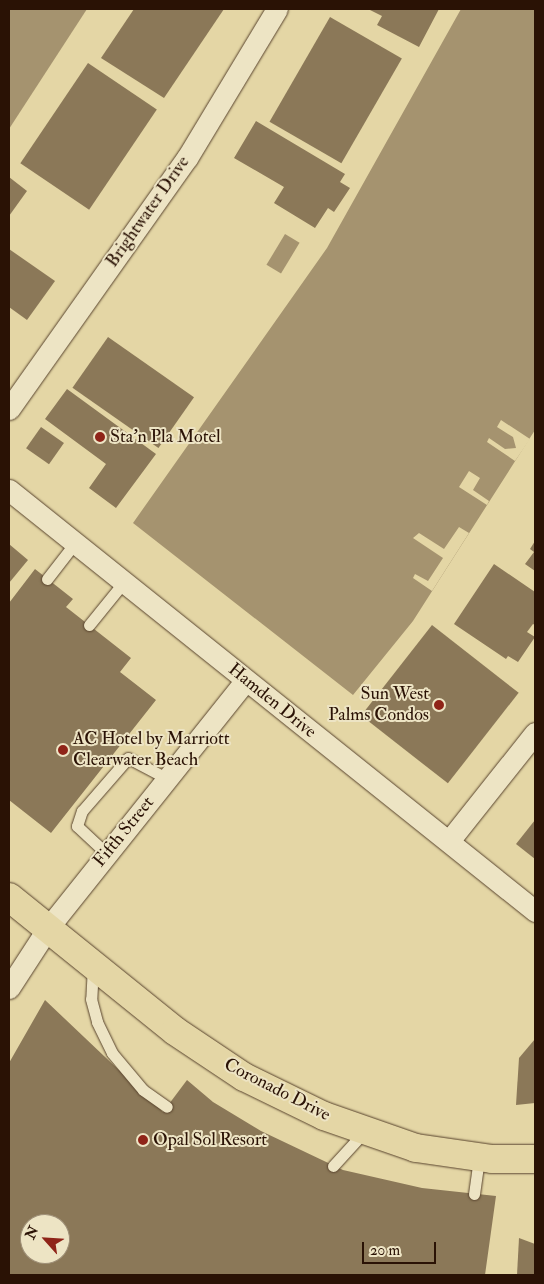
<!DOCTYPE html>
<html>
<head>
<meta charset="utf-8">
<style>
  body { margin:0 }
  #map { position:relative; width:544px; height:1284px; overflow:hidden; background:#e4d6a5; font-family:"IM FELL Double Pica",serif }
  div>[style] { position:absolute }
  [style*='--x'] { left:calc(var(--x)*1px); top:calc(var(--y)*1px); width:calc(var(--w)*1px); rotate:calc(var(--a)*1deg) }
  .water>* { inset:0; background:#a5936f; transform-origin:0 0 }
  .pier>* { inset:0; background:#e4d6a5 }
  .building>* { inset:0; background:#8b7858; transform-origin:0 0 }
  .roads { filter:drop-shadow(0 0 1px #58432d) drop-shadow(0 0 1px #58432d) }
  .lane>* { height:11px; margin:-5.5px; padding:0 5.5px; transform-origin:5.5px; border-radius:5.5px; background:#ede4c4 }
  .street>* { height:21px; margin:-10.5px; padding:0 10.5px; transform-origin:10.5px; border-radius:10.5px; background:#ede4c4 }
  .primary>* { height:28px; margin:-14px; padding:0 14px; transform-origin:14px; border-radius:14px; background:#e4d6a5 }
  .dots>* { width:14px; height:14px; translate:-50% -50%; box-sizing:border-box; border:2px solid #ede4c4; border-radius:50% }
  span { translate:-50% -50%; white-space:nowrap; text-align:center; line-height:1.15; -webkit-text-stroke:4px #ede4c4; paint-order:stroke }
  .street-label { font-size:18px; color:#2a1205 }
  .poi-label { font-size:18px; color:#2a1205 }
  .left { translate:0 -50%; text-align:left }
  .right { translate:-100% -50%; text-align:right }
  .frame { position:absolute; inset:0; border:10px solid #2a1205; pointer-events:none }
  .north { position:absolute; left:20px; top:1214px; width:50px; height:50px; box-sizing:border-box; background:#ede4c4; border:1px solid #9f9078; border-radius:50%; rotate:296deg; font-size:14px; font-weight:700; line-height:20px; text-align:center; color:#2a1205 }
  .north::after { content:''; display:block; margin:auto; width:18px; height:22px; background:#8f2418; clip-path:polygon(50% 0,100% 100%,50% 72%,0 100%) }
  .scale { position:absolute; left:362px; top:1242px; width:74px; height:22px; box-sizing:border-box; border:2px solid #2a1205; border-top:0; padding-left:6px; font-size:15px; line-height:18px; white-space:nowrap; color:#2a1205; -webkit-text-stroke:4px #ede4c4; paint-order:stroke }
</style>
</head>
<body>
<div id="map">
  <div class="water">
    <div style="clip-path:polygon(9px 9px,87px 9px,9px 129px)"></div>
    <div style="clip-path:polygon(461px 9px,535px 9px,535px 430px,413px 621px,353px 695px,133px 523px,327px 248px)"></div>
    <div style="left:285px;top:234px;width:17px;height:36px;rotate:31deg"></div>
  </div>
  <div class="pier">
    <div style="clip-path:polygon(501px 420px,530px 439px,515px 461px,487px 442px,489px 438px,505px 449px,516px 448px,513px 437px,497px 427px)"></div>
    <div style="clip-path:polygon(469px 471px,480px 478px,473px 490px,489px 501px,487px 505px,459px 487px)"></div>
    <div style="clip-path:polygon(459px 527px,469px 533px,432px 591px,413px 578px,415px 574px,428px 581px,443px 558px,413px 538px,419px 533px,444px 549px)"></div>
  </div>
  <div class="building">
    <div style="clip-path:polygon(134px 9px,224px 9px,164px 98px,101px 58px)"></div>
    <div style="clip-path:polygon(368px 9px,439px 9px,419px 47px,377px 25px,382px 16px)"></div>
    <div style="left:330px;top:17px;width:83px;height:121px;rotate:30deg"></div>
    <div style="left:88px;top:63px;width:83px;height:121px;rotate:34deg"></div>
    <div style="clip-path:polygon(256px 121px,345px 174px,340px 182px,350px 188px,334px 212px,328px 208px,315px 228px,274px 203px,284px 187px,234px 158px)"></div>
    <div style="clip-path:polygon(9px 177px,27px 191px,9px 216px)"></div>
    <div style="clip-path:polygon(9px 249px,55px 281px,27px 320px,9px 307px)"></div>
    <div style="left:108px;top:337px;width:105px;height:62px;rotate:35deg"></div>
    <div style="clip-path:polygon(67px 389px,156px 454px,116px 508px,89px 488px,106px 464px,45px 419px)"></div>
    <div style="left:41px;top:427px;width:28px;height:26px;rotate:35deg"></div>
    <div style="clip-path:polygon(535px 541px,535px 571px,525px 564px,534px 552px,530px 549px)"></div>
    <div style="clip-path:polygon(9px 544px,28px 560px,9px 583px)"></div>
    <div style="clip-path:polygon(494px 564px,535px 592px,535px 625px,533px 624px,527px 632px,535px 637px,518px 662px,508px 656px,506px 659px,454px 624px)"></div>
    <div style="clip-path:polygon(35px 569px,73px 599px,66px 607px,131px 658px,120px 672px,156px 700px,51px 833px,9px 800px,9px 603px)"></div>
    <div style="left:432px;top:625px;width:110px;height:115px;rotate:38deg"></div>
    <div style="clip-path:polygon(535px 820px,535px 859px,516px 844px)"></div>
    <div style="clip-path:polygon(evenodd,45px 1000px,163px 1112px,187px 1080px,213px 1102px,261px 1131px,343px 1170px,422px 1188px,496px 1196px,485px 1275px,9px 1275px,9px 1063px,45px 1000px,30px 1224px,60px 1224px,60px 1254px,30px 1254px,30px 1224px)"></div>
    <div style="clip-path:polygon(535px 1039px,535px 1103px,516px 1105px,519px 1058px)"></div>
    <div style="clip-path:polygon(519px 1238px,535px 1244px,535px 1275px,517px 1275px)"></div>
  </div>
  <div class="roads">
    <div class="lane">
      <div style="--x:47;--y:579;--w:46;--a:-52.1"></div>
      <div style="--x:89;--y:625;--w:55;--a:-50.9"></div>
      <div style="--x:107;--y:854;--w:41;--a:-137"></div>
      <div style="--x:77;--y:826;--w:16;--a:-72"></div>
      <div style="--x:82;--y:811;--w:70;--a:-49"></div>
      <div style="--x:128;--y:758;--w:45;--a:27.7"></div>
      <div style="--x:93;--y:966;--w:33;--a:93"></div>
      <div style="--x:91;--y:999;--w:24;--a:75"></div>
      <div style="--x:97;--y:1022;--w:34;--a:64"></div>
      <div style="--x:112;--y:1053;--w:48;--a:50"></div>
      <div style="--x:143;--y:1090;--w:29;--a:35"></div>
      <div style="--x:333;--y:1166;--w:47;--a:-47.6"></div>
      <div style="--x:474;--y:1194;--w:37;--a:-82"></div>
    </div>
    <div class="street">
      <div style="--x:9;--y:409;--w:308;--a:-54.7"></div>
      <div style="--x:187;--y:158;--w:174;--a:-58.9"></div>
      <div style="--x:9;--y:490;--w:674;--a:38.67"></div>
      <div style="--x:449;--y:841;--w:138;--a:-51.5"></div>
      <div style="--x:9;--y:988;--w:72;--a:-57"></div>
      <div style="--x:48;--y:928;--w:317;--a:-51.4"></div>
    </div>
    <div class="primary">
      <div style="--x:9;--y:897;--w:213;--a:38.9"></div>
      <div style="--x:175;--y:1031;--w:83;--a:33.7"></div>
      <div style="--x:244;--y:1077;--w:89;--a:26"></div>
      <div style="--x:324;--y:1116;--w:97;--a:19.2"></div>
      <div style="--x:416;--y:1148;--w:77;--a:8.2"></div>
      <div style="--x:492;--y:1159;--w:43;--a:0"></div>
    </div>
  </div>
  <div class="dots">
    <div style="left:100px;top:437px;background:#8f2418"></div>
    <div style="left:439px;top:705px;background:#8f2418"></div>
    <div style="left:63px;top:750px;background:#8f2418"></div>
    <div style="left:143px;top:1140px;background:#8f2418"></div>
  </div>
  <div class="street-label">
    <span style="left:148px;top:212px;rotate:-55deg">Brightwater Drive</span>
    <span style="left:272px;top:701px;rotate:39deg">Hamden Drive</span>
    <span style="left:124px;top:832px;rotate:-51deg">Fifth Street</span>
    <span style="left:277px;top:1090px;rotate:27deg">Coronado Drive</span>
  </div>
  <div class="poi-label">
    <span class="left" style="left:110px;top:437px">Sta'n Pla Motel</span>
    <span class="right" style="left:429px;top:705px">Sun West<br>Palms Condos</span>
    <span class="left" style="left:73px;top:750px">AC Hotel by Marriott<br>Clearwater Beach</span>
    <span class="left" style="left:153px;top:1140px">Opal Sol Resort</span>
  </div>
  <div class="frame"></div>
  <div class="north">N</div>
  <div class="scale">20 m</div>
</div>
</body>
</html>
